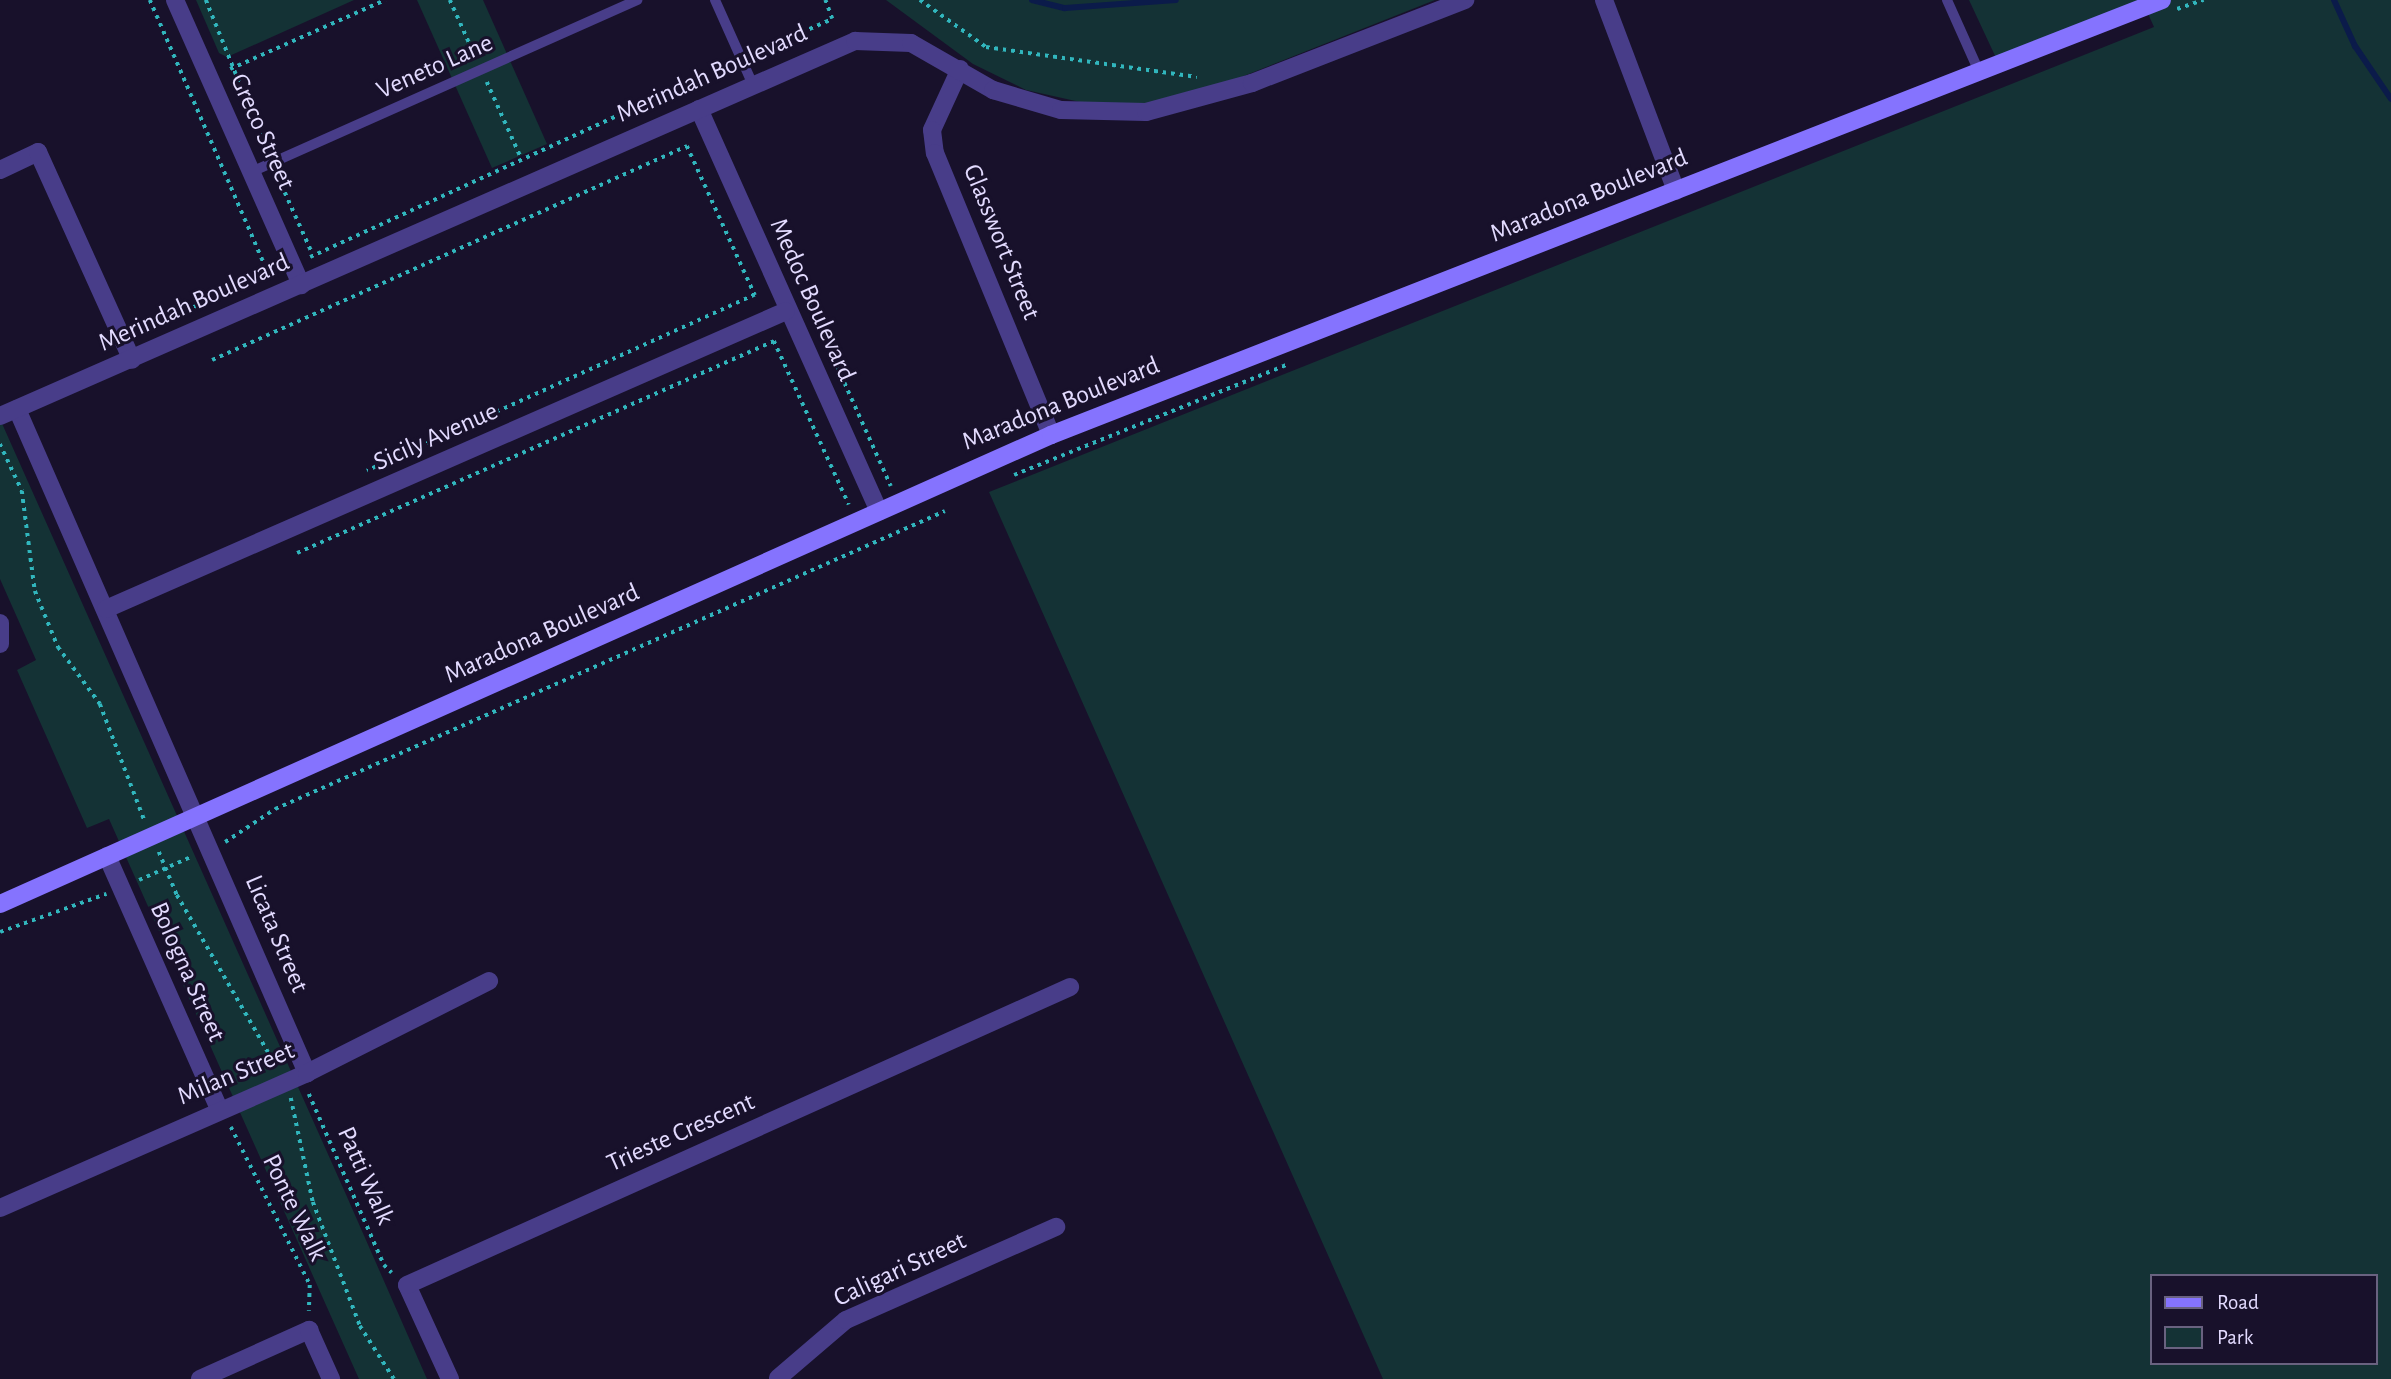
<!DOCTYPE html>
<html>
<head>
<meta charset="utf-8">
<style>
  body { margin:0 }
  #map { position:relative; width:2391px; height:1379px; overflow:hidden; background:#18112b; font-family:"Alegreya Sans",sans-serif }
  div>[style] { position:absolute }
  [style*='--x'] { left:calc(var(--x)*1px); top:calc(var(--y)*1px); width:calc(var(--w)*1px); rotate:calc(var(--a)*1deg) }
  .green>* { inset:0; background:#143235 }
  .stream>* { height:6px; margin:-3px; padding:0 3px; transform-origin:3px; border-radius:3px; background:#0b1b4a }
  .path>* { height:3.5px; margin-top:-1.75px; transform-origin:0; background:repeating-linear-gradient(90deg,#31b6bd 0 3.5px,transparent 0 8.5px) }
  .lane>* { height:10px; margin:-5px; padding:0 5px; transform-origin:5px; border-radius:5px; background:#483d89 }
  .street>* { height:18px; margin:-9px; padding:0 9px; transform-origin:9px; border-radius:9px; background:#483d89 }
  .secondary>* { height:18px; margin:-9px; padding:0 9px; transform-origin:9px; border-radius:9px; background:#8573fe }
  span { translate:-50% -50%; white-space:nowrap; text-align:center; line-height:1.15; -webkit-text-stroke:6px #18112b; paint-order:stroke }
  .street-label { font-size:26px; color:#e3dbff }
  .legend { position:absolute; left:2150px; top:1274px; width:228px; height:91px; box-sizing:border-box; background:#18112b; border:2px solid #696280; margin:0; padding:9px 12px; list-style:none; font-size:21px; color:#e3dbff }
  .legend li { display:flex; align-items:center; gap:14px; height:35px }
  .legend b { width:35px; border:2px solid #696280 }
</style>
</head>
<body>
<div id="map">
  <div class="green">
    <div style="clip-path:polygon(196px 0,354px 0,227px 57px,219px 53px)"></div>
    <div style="clip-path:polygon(417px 0,483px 0,547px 144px,492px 168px)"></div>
    <div style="clip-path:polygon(886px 0,1435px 0,1206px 91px,1144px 104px,1080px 102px,1026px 90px,973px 64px)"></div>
    <div style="clip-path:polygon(evenodd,1969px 0,2391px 0,2391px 1379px,1383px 1379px,989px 492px,2154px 27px,2145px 7px,1997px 60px,1969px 0,2151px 1276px,2375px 1276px,2375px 1363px,2151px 1363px,2151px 1276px)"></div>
    <div style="clip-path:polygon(0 419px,344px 1190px,427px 1379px,359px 1379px,109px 819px,87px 828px,17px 670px,36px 660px,0 579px)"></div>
  </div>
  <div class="stream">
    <div style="--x:1032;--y:0;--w:34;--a:14"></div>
    <div style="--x:1065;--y:8;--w:111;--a:-4.1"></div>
    <div style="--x:2334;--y:0;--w:51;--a:65.5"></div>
    <div style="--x:2355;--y:46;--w:64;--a:55.8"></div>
  </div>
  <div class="path">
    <div style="--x:150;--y:0;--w:300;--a:66.6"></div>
    <div style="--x:206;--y:0;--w:163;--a:68"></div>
    <div style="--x:450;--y:0;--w:61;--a:65.9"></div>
    <div style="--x:920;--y:0;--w:81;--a:35.5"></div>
    <div style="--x:986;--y:47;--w:213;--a:8.1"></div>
    <div style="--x:2177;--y:9;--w:28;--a:-19"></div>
    <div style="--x:755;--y:53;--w:84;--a:-23.8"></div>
    <div style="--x:832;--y:19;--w:20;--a:-110"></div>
    <div style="--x:230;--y:69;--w:170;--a:-24"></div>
    <div style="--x:487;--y:82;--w:85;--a:65.8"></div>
    <div style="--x:278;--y:177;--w:85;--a:65.8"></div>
    <div style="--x:775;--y:228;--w:283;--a:65.8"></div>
    <div style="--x:310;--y:257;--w:461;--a:-24.7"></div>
    <div style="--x:139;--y:330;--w:147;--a:-22.9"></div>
    <div style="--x:212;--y:360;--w:521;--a:-24.25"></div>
    <div style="--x:687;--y:146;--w:164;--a:65.5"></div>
    <div style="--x:755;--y:295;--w:426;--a:155.6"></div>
    <div style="--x:0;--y:444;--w:52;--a:64.9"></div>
    <div style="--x:22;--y:491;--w:101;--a:82.6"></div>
    <div style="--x:35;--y:591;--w:61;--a:67.7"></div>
    <div style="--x:58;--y:647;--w:71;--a:53.6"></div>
    <div style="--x:100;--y:704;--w:123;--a:69.1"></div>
    <div style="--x:1014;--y:475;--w:297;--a:-22"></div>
    <div style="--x:297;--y:553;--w:522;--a:-23.96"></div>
    <div style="--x:774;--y:341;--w:180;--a:65.4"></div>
    <div style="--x:225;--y:842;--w:60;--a:-33.4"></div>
    <div style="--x:275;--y:809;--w:733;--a:-23.98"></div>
    <div style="--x:159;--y:852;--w:47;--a:67.3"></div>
    <div style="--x:177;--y:895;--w:198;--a:59.9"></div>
    <div style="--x:139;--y:880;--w:59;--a:-24"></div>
    <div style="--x:0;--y:932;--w:113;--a:-19.7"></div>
    <div style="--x:309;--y:1094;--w:187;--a:66.3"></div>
    <div style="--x:384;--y:1265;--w:11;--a:45"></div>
    <div style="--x:291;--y:1098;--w:106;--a:78.1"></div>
    <div style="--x:313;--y:1202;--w:133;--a:69.2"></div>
    <div style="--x:360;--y:1326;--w:63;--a:57.3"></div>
    <div style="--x:231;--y:1127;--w:177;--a:63.4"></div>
    <div style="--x:310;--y:1285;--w:26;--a:92"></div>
  </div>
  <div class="lane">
    <div style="--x:715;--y:0;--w:93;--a:65.9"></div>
    <div style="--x:1947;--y:0;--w:73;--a:65.9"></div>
    <div style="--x:251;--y:172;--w:423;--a:-24"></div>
  </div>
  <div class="street">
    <div style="--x:175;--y:0;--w:312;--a:66.1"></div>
    <div style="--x:1604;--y:0;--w:204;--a:69.3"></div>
    <div style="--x:960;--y:69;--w:67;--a:114.7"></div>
    <div style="--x:932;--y:130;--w:23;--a:83"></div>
    <div style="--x:935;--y:153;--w:305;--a:67.6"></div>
    <div style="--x:699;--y:109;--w:441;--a:65.9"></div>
    <div style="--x:0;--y:170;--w:42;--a:-25.3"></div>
    <div style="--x:38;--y:152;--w:228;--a:65.7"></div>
    <div style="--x:17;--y:409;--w:725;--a:66.41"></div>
    <div style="--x:0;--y:416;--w:934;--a:-23.68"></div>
    <div style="--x:855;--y:41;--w:56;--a:2"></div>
    <div style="--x:911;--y:43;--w:95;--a:29.8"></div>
    <div style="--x:993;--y:90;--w:71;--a:16.4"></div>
    <div style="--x:1061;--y:110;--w:85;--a:1.3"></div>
    <div style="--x:1146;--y:112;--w:110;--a:-15.3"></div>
    <div style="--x:1252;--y:83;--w:229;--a:-21.3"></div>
    <div style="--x:106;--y:609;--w:742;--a:-23.66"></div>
    <div style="--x:0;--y:623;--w:21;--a:90"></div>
    <div style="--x:107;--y:856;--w:277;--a:66.1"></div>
    <div style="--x:0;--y:1208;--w:335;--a:-23.7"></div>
    <div style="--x:307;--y:1073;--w:204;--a:-26.8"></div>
    <div style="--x:778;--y:1378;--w:89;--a:-40.5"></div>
    <div style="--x:846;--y:1320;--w:230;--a:-23.9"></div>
    <div style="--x:200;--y:1379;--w:120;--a:-24.2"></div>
    <div style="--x:309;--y:1330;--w:54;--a:65.8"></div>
    <div style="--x:450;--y:1379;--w:103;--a:-114.6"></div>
    <div style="--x:407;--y:1285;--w:727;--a:-24.2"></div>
  </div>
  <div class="secondary">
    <div style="--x:0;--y:904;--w:1151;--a:-24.05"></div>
    <div style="--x:1051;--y:435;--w:1193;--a:-21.38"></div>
  </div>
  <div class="street-label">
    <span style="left:435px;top:67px;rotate:-24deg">Veneto Lane</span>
    <span style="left:712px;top:74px;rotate:-24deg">Merindah Boulevard</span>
    <span style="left:262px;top:132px;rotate:66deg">Greco Street</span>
    <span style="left:1589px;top:196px;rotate:-22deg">Maradona Boulevard</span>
    <span style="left:1001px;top:242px;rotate:68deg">Glasswort Street</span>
    <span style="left:812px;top:300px;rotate:66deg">Medoc Boulevard</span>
    <span style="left:194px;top:303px;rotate:-24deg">Merindah Boulevard</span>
    <span style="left:1061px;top:404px;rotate:-22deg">Maradona Boulevard</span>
    <span style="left:436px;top:437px;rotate:-24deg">Sicily Avenue</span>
    <span style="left:542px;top:634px;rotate:-24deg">Maradona Boulevard</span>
    <span style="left:276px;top:934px;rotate:67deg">Licata Street</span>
    <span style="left:187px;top:972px;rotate:66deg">Bologna Street</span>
    <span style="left:236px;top:1074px;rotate:-23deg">Milan Street</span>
    <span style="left:681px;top:1133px;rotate:-24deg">Trieste Crescent</span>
    <span style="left:365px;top:1176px;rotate:66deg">Patti Walk</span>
    <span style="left:294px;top:1208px;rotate:64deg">Ponte Walk</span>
    <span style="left:900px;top:1270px;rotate:-25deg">Caligari Street</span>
  </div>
  <ul class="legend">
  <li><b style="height:9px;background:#8573fe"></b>Road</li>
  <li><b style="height:19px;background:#143235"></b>Park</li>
  </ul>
</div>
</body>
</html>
